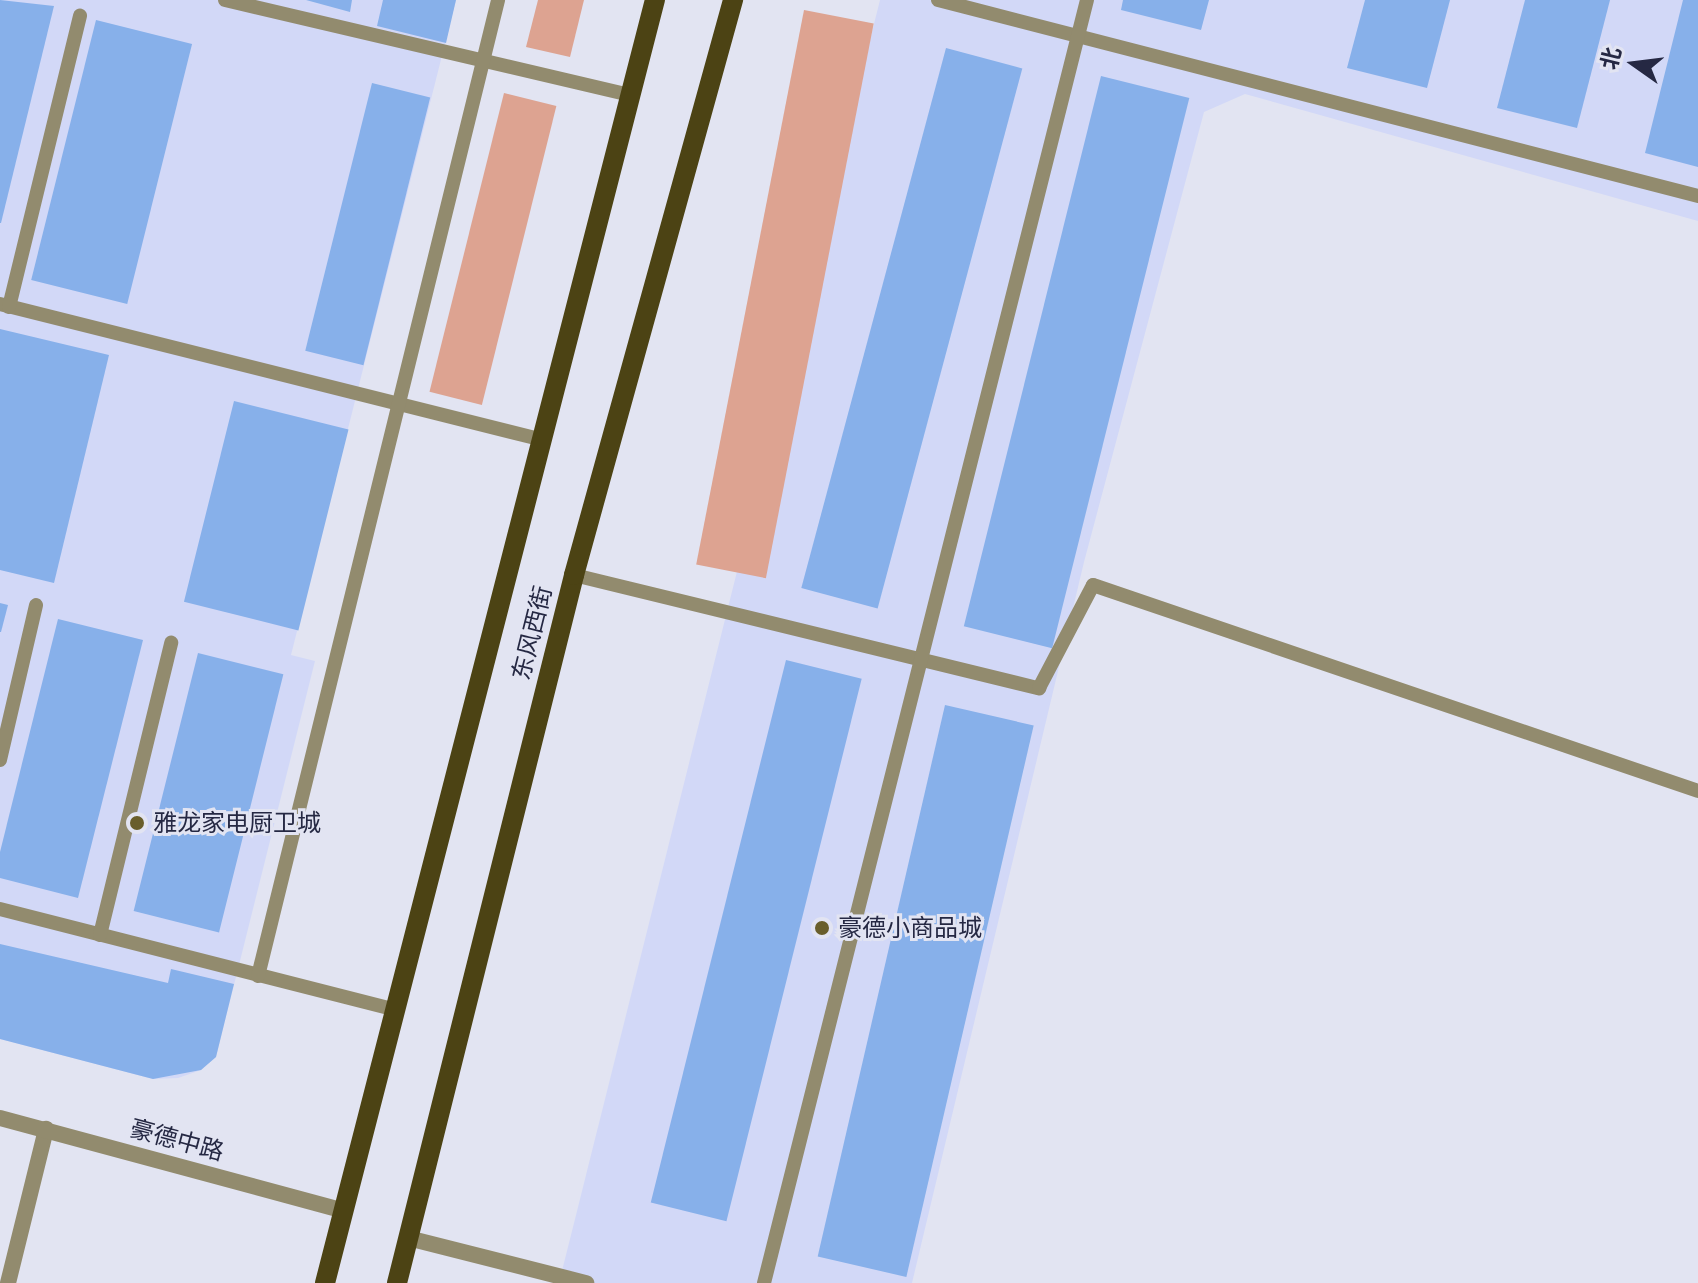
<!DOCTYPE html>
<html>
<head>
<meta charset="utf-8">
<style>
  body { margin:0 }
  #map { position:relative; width:1698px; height:1283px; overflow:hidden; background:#e2e4f2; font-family:Jost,"Noto Sans SC",sans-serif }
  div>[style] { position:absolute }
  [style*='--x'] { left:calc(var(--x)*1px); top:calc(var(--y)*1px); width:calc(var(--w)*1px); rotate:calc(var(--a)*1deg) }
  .built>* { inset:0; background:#d2d8f7 }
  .green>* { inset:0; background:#dda391; transform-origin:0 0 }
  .building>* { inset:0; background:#87b0ea; transform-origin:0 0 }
  .service>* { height:14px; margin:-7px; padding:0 7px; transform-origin:7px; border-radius:7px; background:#928b6e }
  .minor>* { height:16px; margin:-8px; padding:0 8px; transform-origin:8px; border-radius:8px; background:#928b6e }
  .tertiary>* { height:16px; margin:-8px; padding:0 8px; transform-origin:8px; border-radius:8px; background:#928b6e }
  .primary>* { height:20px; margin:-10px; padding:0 10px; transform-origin:10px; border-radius:10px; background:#4c4314 }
  .dots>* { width:22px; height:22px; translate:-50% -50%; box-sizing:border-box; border:4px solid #e2e4f2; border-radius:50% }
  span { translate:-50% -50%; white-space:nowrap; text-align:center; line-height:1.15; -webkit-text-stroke:6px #e2e4f2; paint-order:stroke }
  .street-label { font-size:24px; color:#252843 }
  .poi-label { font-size:24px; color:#252843 }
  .left { translate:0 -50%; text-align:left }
  .north { position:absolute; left:1594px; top:24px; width:80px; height:80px; -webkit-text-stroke:6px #e2e4f2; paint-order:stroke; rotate:284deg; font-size:22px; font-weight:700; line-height:32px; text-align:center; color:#252843 }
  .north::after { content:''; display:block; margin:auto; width:28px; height:36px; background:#252843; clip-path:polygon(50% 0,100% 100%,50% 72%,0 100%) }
</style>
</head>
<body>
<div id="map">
  <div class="built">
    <div style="clip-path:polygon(0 0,456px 0,291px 655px,315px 661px,216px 1057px,201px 1070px,178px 1078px,153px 1079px,0 1039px)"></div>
    <div style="clip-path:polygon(880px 0,1698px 0,1698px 221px,1245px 94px,1204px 112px,1084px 562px,912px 1283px,559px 1283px)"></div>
  </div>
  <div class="green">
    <div style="clip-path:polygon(538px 0,584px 0,570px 57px,526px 47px)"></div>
    <div style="left:804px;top:10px;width:71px;height:565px;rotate:11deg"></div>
    <div style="left:504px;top:93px;width:54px;height:308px;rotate:14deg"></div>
  </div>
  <div class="building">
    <div style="clip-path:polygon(0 0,54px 6px,1px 223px,0 223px)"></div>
    <div style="clip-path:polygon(306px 0,352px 0,350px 12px)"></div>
    <div style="clip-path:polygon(383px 0,456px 0,446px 43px,377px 26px)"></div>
    <div style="clip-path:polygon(1123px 0,1209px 0,1201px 30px,1121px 10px)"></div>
    <div style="clip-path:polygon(1365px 0,1450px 0,1427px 88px,1347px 68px)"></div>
    <div style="clip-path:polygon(1525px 0,1610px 0,1577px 128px,1497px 108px)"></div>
    <div style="clip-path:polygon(1683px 0,1698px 0,1698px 167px,1645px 153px)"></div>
    <div style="left:96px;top:20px;width:99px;height:268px;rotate:14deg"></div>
    <div style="left:946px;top:48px;width:79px;height:559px;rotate:15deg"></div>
    <div style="left:1101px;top:76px;width:91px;height:567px;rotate:14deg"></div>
    <div style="left:372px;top:83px;width:60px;height:276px;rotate:14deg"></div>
    <div style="clip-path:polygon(0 329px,109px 355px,54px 583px,0 570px)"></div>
    <div style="left:234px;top:401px;width:118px;height:207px;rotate:14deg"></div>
    <div style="clip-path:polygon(0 603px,8px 605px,1px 632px,0 632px)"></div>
    <div style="clip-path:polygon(58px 619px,143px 640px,78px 898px,0 878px,0 852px)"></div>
    <div style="left:198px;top:653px;width:88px;height:266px;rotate:14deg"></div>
    <div style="left:786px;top:660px;width:78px;height:559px;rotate:14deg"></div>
    <div style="left:945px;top:705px;width:91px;height:566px;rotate:13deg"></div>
    <div style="clip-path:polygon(0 944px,168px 983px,171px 969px,234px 984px,216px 1057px,201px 1070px,153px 1079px,0 1039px)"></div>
  </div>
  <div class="service">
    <div style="--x:225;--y:0;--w:417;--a:13.2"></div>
    <div style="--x:938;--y:0;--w:785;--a:14.46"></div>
    <div style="--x:0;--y:304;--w:560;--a:14.06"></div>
    <div style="--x:9;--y:307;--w:300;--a:-76.3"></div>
    <div style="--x:574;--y:575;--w:479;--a:13.7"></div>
    <div style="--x:1039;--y:688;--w:116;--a:-62.3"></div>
    <div style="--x:1093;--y:585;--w:639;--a:18.8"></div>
    <div style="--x:0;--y:760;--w:159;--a:-76.9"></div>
    <div style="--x:0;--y:909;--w:406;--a:14.3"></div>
    <div style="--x:100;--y:935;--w:301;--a:-76.3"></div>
    <div style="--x:258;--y:976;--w:1005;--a:-76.18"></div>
    <div style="--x:764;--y:1283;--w:1323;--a:-75.87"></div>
  </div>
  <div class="minor">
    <div style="--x:408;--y:1238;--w:184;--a:14.2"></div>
    <div style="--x:8;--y:1283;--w:159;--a:-76.1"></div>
  </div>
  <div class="tertiary">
    <div style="--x:0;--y:1118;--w:354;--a:15.1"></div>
  </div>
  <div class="primary">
    <div style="--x:325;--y:1283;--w:1325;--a:-75.58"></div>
    <div style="--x:397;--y:1283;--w:730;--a:-75.96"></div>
    <div style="--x:574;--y:575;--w:597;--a:-74.54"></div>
  </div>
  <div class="dots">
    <div style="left:137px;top:823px;background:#695e2b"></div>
    <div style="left:822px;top:928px;background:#695e2b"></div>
  </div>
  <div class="street-label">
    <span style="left:532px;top:633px;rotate:-76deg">东风西街</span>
    <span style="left:177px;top:1140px;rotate:15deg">豪德中路</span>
  </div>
  <div class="poi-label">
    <span class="left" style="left:153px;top:823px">雅龙家电厨卫城</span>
    <span class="left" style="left:838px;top:928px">豪德小商品城</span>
  </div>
  <div class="north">北</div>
</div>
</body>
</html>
